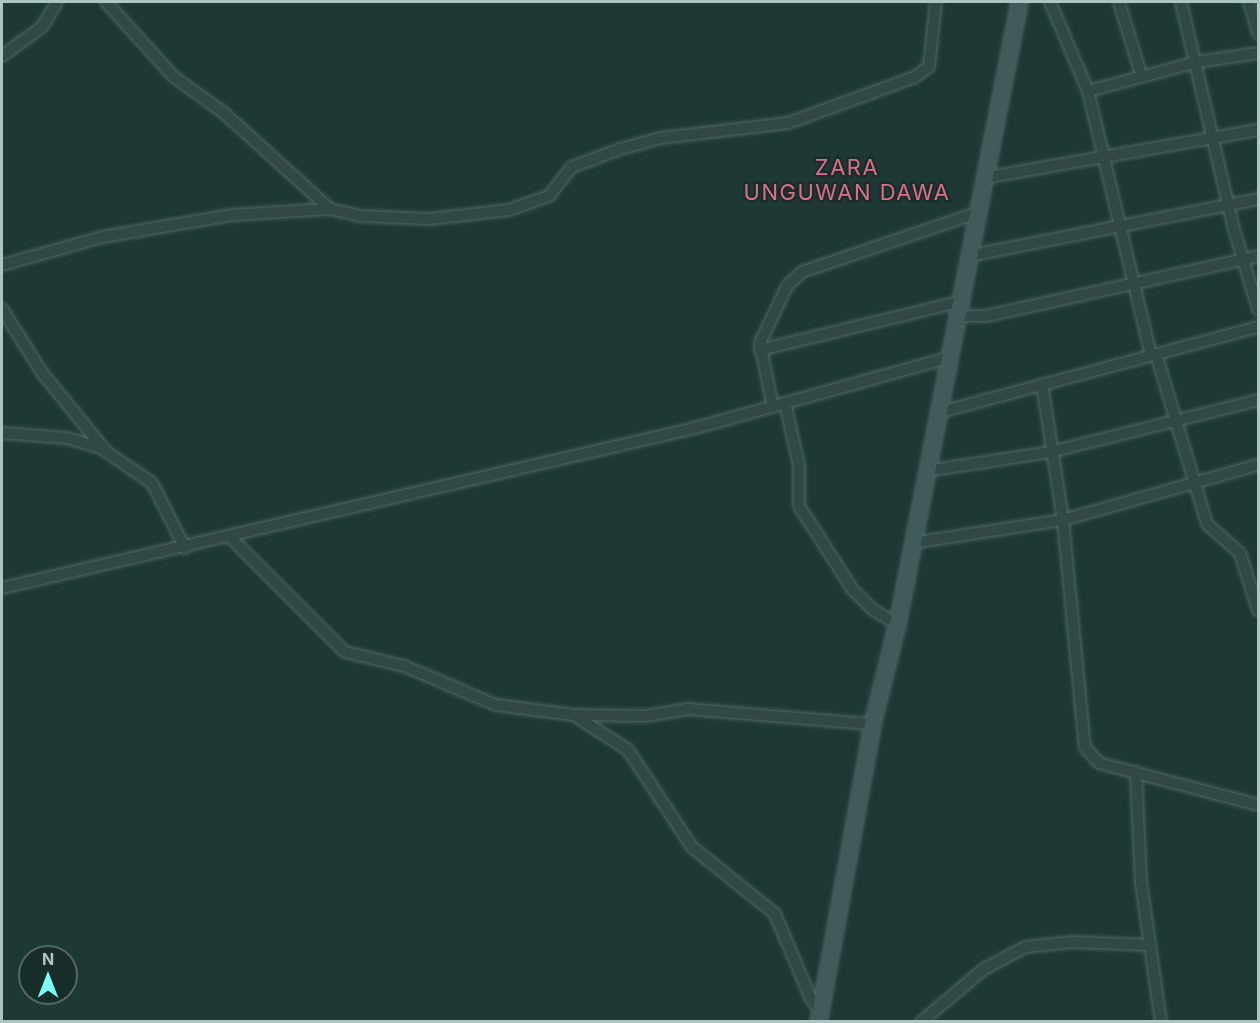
<!DOCTYPE html>
<html>
<head>
<meta charset="utf-8">
<style>
  body { margin:0 }
  #map { position:relative; width:1260px; height:1023px; overflow:hidden; background:#1e3835; font-family:Inter,sans-serif }
  div>[style] { position:absolute }
  [style*='--x'] { left:calc(var(--x)*1px); top:calc(var(--y)*1px); width:calc(var(--w)*1px); rotate:calc(var(--a)*1deg) }
  .roads { filter:drop-shadow(0 0 2px #4f6664) drop-shadow(0 0 2px #4f6664) }
  .street>* { height:10px; margin:-5px; padding:0 5px; transform-origin:5px; border-radius:5px; background:#324846 }
  .secondary>* { height:15px; margin:-7.5px; padding:0 7.5px; transform-origin:7.5px; border-radius:7.5px; background:#405b5a }
  span { translate:-50% -50%; white-space:nowrap; text-align:center; line-height:1.15; -webkit-text-stroke:4.5px #182c2a; paint-order:stroke }
  .neighbourhood-label { font-size:22px; color:#df6d8a; letter-spacing:1.5px }
  .frame { position:absolute; inset:0; border:3px solid #acc5c3; pointer-events:none }
  .north { position:absolute; left:18px; top:945px; width:60px; height:60px; box-sizing:border-box; background:#182c2a; border:2px solid #536967; border-radius:50%; rotate:0deg; font-size:16px; font-weight:700; line-height:24px; text-align:center; color:#acc5c3 }
  .north::after { content:''; display:block; margin:auto; width:21px; height:27px; background:#78fef4; clip-path:polygon(50% 0,100% 100%,50% 72%,0 100%) }
</style>
</head>
<body>
<div id="map">
  <div class="roads">
    <div class="street">
      <div style="--x:106;--y:2;--w:101;--a:47.8"></div>
      <div style="--x:174;--y:77;--w:62;--a:35.8"></div>
      <div style="--x:224;--y:113;--w:143;--a:42.2"></div>
      <div style="--x:1050;--y:2;--w:97;--a:66.9"></div>
      <div style="--x:1088;--y:91;--w:271;--a:76.6"></div>
      <div style="--x:1119;--y:2;--w:78;--a:73"></div>
      <div style="--x:1181;--y:2;--w:230;--a:76.9"></div>
      <div style="--x:1233;--y:226;--w:87;--a:73.2"></div>
      <div style="--x:1249;--y:2;--w:33;--a:74"></div>
      <div style="--x:2;--y:56;--w:49;--a:-35.9"></div>
      <div style="--x:42;--y:27;--w:29;--a:-59"></div>
      <div style="--x:1088;--y:91;--w:113;--a:-14.9"></div>
      <div style="--x:1197;--y:62;--w:62;--a:-8.4"></div>
      <div style="--x:983;--y:178;--w:279;--a:-9.9"></div>
      <div style="--x:968;--y:256;--w:296;--a:-11.1"></div>
      <div style="--x:2;--y:265;--w:104;--a:-15.6"></div>
      <div style="--x:102;--y:237;--w:132;--a:-9.6"></div>
      <div style="--x:232;--y:215;--w:98;--a:-3.5"></div>
      <div style="--x:330;--y:209;--w:31;--a:13"></div>
      <div style="--x:360;--y:216;--w:69;--a:2.5"></div>
      <div style="--x:429;--y:219;--w:81;--a:-6.4"></div>
      <div style="--x:509;--y:210;--w:42;--a:-19.3"></div>
      <div style="--x:549;--y:196;--w:37;--a:-52"></div>
      <div style="--x:572;--y:167;--w:51;--a:-20.6"></div>
      <div style="--x:620;--y:149;--w:42;--a:-15"></div>
      <div style="--x:661;--y:138;--w:128;--a:-6.7"></div>
      <div style="--x:788;--y:123;--w:135;--a:-19.9"></div>
      <div style="--x:915;--y:77;--w:17;--a:-36"></div>
      <div style="--x:929;--y:67;--w:65;--a:-83.9"></div>
      <div style="--x:2;--y:309;--w:77;--a:57.8"></div>
      <div style="--x:43;--y:374;--w:97;--a:50.9"></div>
      <div style="--x:956;--y:316;--w:30;--a:0"></div>
      <div style="--x:986;--y:316;--w:279;--a:-12.4"></div>
      <div style="--x:760;--y:350;--w:205;--a:-13.6"></div>
      <div style="--x:1156;--y:354;--w:177;--a:73.3"></div>
      <div style="--x:1207;--y:524;--w:44;--a:41.3"></div>
      <div style="--x:1240;--y:553;--w:60;--a:72.5"></div>
      <div style="--x:1042;--y:384;--w:138;--a:81.2"></div>
      <div style="--x:1063;--y:520;--w:228;--a:84.5"></div>
      <div style="--x:1085;--y:747;--w:21;--a:49"></div>
      <div style="--x:1099;--y:763;--w:164;--a:14.8"></div>
      <div style="--x:785;--y:403;--w:64;--a:77.3"></div>
      <div style="--x:799;--y:465;--w:41;--a:90"></div>
      <div style="--x:799;--y:506;--w:100;--a:57.3"></div>
      <div style="--x:853;--y:590;--w:28;--a:45"></div>
      <div style="--x:873;--y:610;--w:28;--a:30"></div>
      <div style="--x:773;--y:407;--w:65;--a:-101.5"></div>
      <div style="--x:760;--y:343;--w:63;--a:-64.7"></div>
      <div style="--x:787;--y:286;--w:21;--a:-43"></div>
      <div style="--x:802;--y:272;--w:184;--a:-18.7"></div>
      <div style="--x:937;--y:413;--w:332;--a:-15"></div>
      <div style="--x:2;--y:433;--w:65;--a:4.4"></div>
      <div style="--x:67;--y:438;--w:35;--a:16"></div>
      <div style="--x:101;--y:448;--w:62;--a:34.5"></div>
      <div style="--x:152;--y:483;--w:73;--a:63.1"></div>
      <div style="--x:926;--y:471;--w:125;--a:-8.7"></div>
      <div style="--x:1050;--y:452;--w:214;--a:-14"></div>
      <div style="--x:230;--y:537;--w:163;--a:45"></div>
      <div style="--x:345;--y:652;--w:61;--a:13.3"></div>
      <div style="--x:404;--y:666;--w:100;--a:23"></div>
      <div style="--x:496;--y:705;--w:79;--a:7.3"></div>
      <div style="--x:574;--y:715;--w:71;--a:0.8"></div>
      <div style="--x:645;--y:716;--w:44;--a:-9.2"></div>
      <div style="--x:688;--y:709;--w:185;--a:4.7"></div>
      <div style="--x:912;--y:543;--w:153;--a:-8.7"></div>
      <div style="--x:1063;--y:520;--w:203;--a:-15.8"></div>
      <div style="--x:2;--y:588;--w:711;--a:-13"></div>
      <div style="--x:695;--y:428;--w:262;--a:-15.5"></div>
      <div style="--x:574;--y:715;--w:64;--a:32.9"></div>
      <div style="--x:628;--y:750;--w:116;--a:56.6"></div>
      <div style="--x:692;--y:847;--w:107;--a:38.9"></div>
      <div style="--x:775;--y:914;--w:92;--a:67"></div>
      <div style="--x:811;--y:999;--w:14;--a:51"></div>
      <div style="--x:1136;--y:772;--w:110;--a:87.4"></div>
      <div style="--x:1141;--y:882;--w:141;--a:81.9"></div>
      <div style="--x:921;--y:1022;--w:82;--a:-40.1"></div>
      <div style="--x:984;--y:969;--w:47;--a:-28.2"></div>
      <div style="--x:1025;--y:947;--w:48;--a:-5.9"></div>
      <div style="--x:1073;--y:942;--w:77;--a:2.2"></div>
    </div>
    <div class="secondary">
      <div style="--x:818;--y:1022;--w:303;--a:-79.7"></div>
      <div style="--x:872;--y:724;--w:103;--a:-76"></div>
      <div style="--x:897;--y:624;--w:634;--a:-78.9"></div>
    </div>
  </div>
  <div class="neighbourhood-label">
    <span style="left:847px;top:180px">ZARA<br>UNGUWAN DAWA</span>
  </div>
  <div class="frame"></div>
  <div class="north">N</div>
</div>
</body>
</html>
